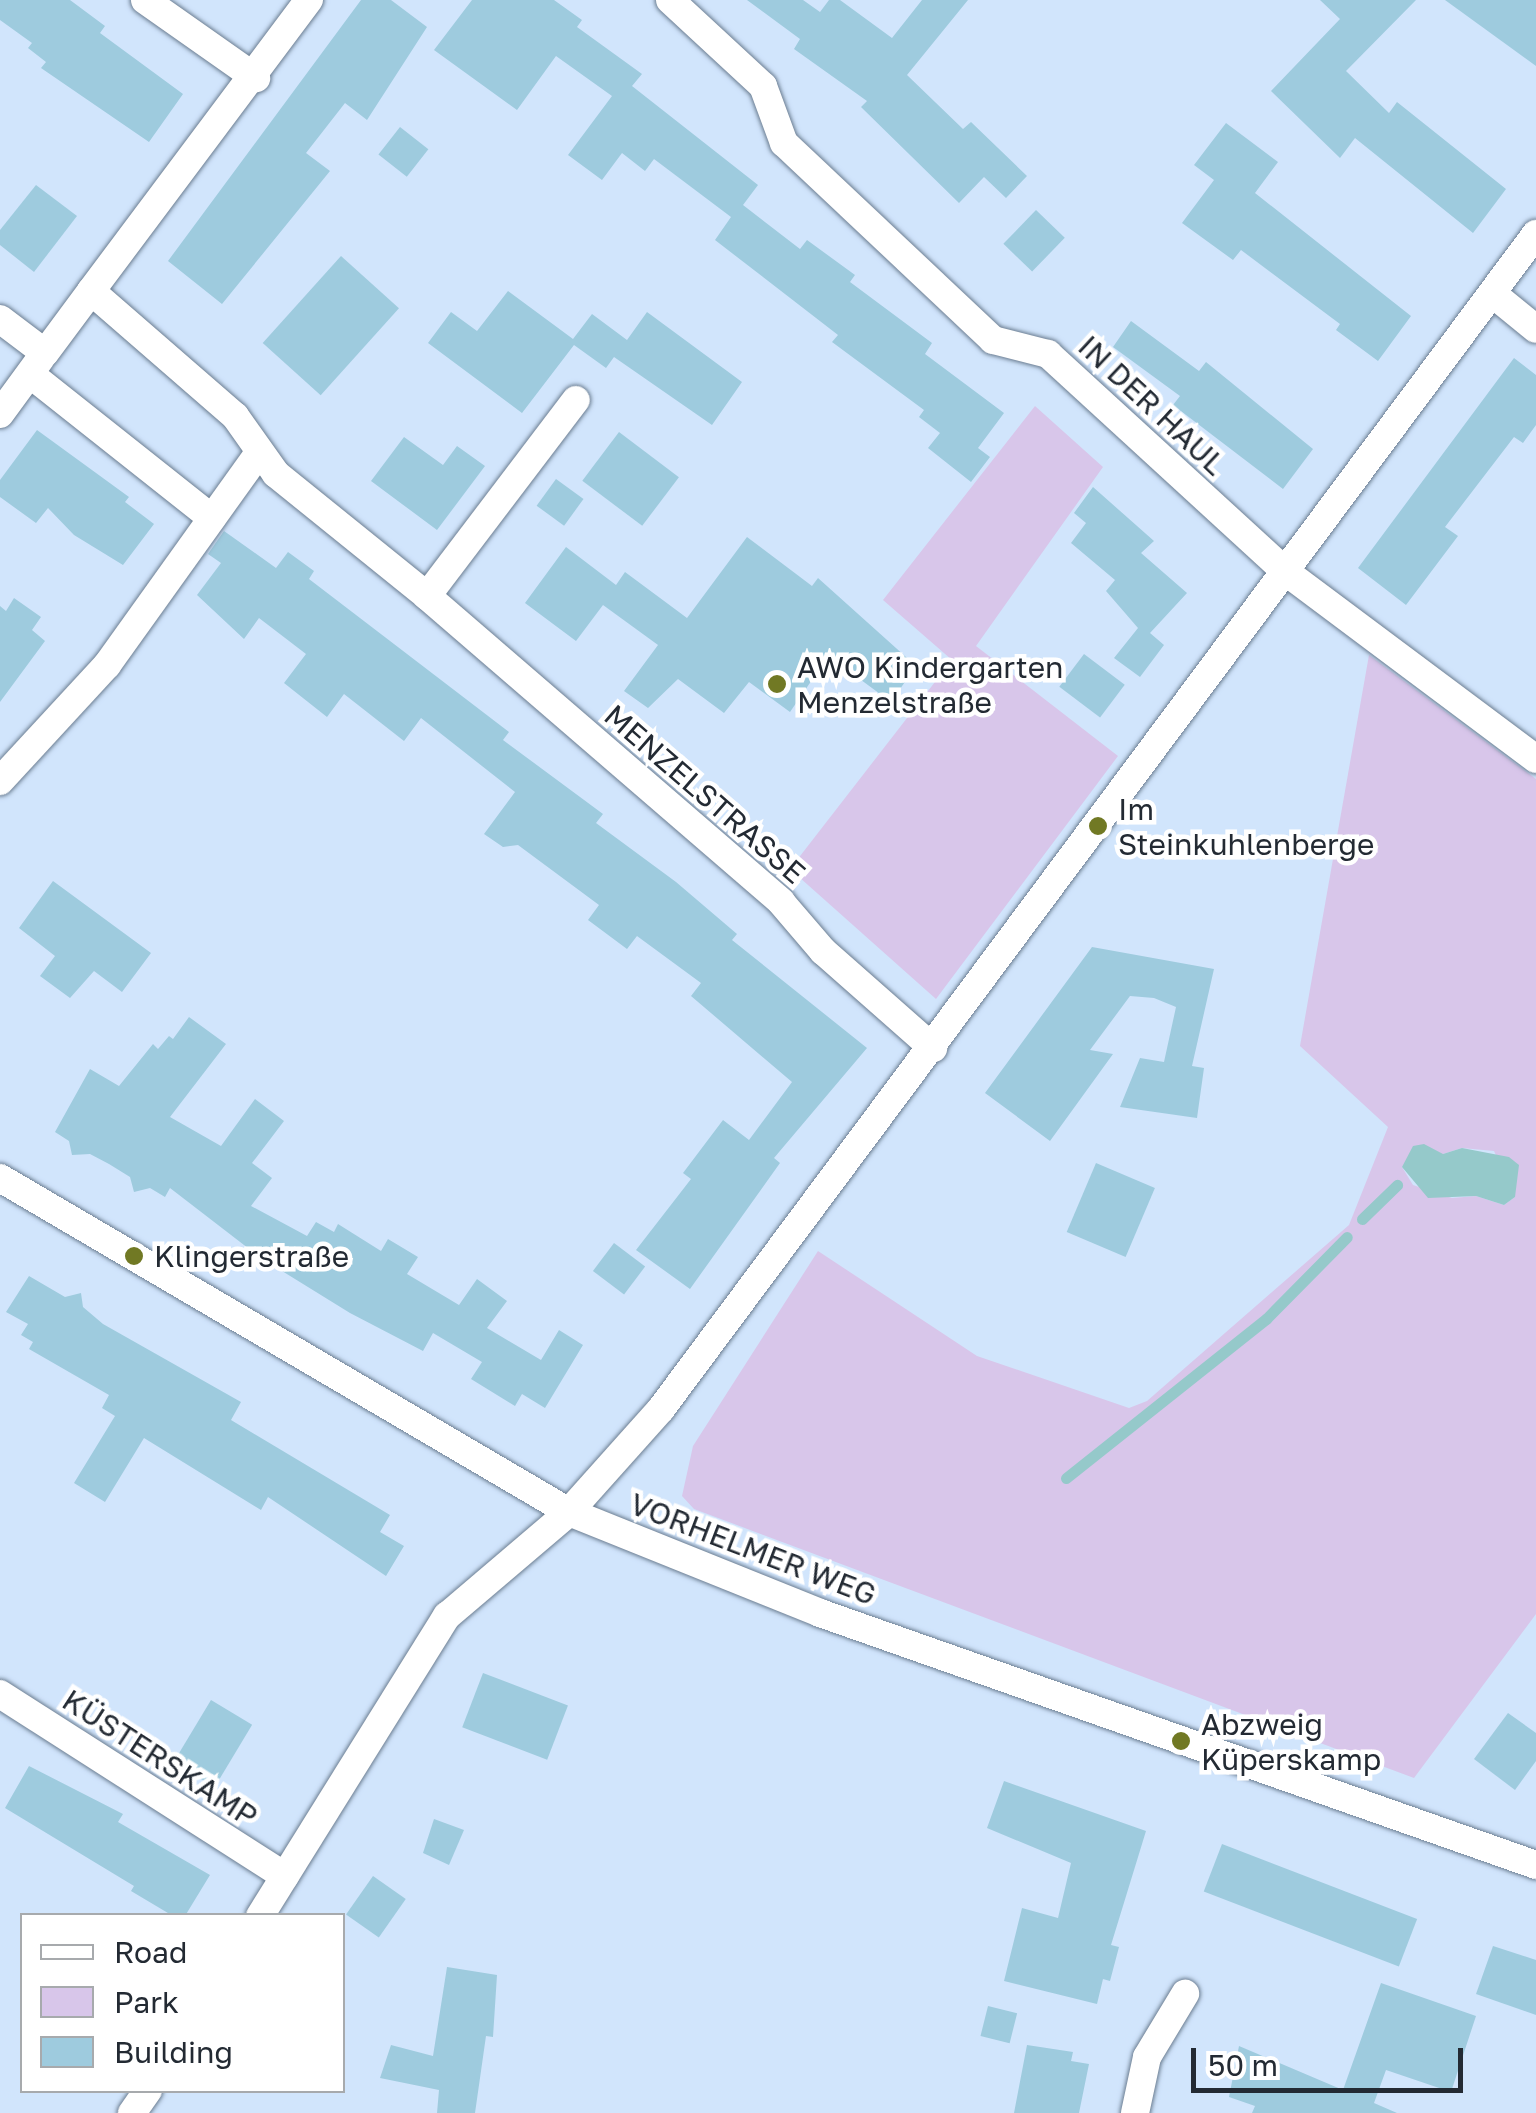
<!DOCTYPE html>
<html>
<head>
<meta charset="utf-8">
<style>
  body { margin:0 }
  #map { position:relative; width:1536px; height:2113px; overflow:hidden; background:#d1e5fc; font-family:"Golos Text",sans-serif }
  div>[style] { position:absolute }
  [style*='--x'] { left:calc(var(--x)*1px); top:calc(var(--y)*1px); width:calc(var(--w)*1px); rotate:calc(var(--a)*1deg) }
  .green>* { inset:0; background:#d8c6ea }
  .water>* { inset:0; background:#95c9ca }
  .stream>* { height:11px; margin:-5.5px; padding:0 5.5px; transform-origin:5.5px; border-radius:5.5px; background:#95c9ca }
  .building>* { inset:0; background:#9ecbde; transform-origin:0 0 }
  .roads { filter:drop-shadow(0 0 2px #6b7d91) drop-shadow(0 0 2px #6b7d91) }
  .minor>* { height:28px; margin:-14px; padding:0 14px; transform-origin:14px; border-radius:14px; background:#fff }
  .dots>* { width:28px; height:28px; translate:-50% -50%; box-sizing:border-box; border:5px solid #fff; border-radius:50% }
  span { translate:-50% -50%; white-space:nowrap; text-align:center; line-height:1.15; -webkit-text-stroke:9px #fff; paint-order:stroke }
  .street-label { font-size:30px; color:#232a33 }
  .poi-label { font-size:30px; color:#232a33 }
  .left { translate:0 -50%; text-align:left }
  .legend { position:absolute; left:20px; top:1913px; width:325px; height:180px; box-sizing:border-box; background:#fff; border:2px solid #a7aaad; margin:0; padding:12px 18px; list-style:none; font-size:30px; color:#232a33 }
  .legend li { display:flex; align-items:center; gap:20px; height:50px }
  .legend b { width:50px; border:2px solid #a7aaad }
  .scale { position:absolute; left:1191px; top:2048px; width:272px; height:45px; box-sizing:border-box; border:5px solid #232a33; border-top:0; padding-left:12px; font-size:30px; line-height:35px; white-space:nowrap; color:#232a33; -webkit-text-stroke:8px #fff; paint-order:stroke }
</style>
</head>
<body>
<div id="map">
  <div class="green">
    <div style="clip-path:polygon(1035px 406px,1103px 467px,976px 646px,1118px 756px,936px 999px,790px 869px,952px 660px,883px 600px)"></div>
    <div style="clip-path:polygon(evenodd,1369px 655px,1536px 779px,1536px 1614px,1414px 1778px,694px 1509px,682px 1496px,693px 1446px,818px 1251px,977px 1356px,1129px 1408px,1147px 1401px,1349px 1225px,1388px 1127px,1300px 1046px,1369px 655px,1462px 1148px,1494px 1151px,1515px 1197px,1504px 1205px,1476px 1196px,1452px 1198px,1413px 1185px,1402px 1167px,1462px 1148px)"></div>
  </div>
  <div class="water">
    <div style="clip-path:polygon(1424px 1144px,1443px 1154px,1462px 1148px,1509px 1157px,1519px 1165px,1515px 1197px,1504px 1205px,1476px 1196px,1428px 1198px,1402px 1167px,1413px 1146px)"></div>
  </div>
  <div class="stream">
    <div style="--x:1362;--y:1219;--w:49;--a:-44.2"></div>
    <div style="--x:1066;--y:1478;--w:256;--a:-38.5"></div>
    <div style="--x:1266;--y:1319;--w:115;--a:-45.4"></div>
  </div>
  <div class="building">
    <div style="clip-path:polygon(0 0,70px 0,105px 26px,100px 33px,183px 94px,149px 142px,41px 68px,46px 62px,28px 48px,32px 43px,0 20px)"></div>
    <div style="clip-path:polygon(361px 0,391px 0,427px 27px,367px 120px,345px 103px,306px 153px,330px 171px,222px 304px,168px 261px)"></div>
    <div style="clip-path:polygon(472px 0,554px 0,582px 20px,577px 27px,642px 74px,632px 86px,758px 185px,743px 205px,800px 249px,807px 240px,855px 275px,850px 282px,932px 343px,925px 354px,1004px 413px,978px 448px,990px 457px,971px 482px,928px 448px,940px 433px,919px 417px,924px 410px,832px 342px,838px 335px,715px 240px,731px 217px,654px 159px,645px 171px,622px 153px,602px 180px,568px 155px,612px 96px,556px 56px,517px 110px,434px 50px)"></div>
    <div style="clip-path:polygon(747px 0,803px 0,820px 12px,829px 0,840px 0,892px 38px,922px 0,968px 0,907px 75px,963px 129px,971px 122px,1027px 176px,1006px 198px,984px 177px,959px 203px,861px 107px,867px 101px,794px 49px,800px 39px)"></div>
    <div style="clip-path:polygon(1320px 0,1416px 0,1346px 71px,1389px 113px,1397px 102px,1506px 189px,1473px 233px,1355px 138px,1340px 158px,1271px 91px,1340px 19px)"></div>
    <div style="clip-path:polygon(1445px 0,1536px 0,1536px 66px)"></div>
    <div style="clip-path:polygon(1226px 123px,1278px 162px,1255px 193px,1411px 316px,1378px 361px,1336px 330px,1340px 324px,1241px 250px,1233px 260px,1182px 223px,1214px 180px,1194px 165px)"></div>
    <div style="left:400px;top:127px;width:36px;height:35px;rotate:38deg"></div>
    <div style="clip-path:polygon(36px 185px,77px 216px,34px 272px,0 245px,0 230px)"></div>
    <div style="left:1036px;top:210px;width:40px;height:47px;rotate:44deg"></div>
    <div style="left:341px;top:256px;width:78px;height:117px;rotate:42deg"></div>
    <div style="clip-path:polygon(508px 291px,573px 339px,592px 314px,627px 340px,647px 312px,742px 382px,712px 425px,614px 357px,606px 368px,574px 345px,522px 413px,428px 343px,451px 312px,477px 331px)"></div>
    <div style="clip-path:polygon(1131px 321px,1199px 371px,1206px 362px,1313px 449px,1283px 489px,1173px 405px,1180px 396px,1113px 347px)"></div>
    <div style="clip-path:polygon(1514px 358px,1536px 375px,1536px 425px,1523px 443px,1514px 437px,1445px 527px,1458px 536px,1406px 605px,1358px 568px)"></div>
    <div style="clip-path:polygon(37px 430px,129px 497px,125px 502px,154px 524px,123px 565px,74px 535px,48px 508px,36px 523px,0 497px,0 480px)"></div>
    <div style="left:619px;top:432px;width:75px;height:61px;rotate:37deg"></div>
    <div style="clip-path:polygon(404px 437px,443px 465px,457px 446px,485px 466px,437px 530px,371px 481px)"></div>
    <div style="left:556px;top:479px;width:34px;height:33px;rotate:36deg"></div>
    <div style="clip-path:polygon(1093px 487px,1154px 541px,1141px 553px,1187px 593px,1150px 633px,1164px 645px,1140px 677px,1114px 658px,1138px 628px,1106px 591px,1115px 580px,1071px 543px,1086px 523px,1074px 513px)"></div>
    <div style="clip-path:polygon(224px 531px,276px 568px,288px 552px,314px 571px,309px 579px,509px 732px,503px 740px,603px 814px,596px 823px,676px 882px,737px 934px,732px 940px,867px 1048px,774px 1158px,780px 1163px,690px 1289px,636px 1250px,691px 1179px,683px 1173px,723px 1120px,749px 1140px,792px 1082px,691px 996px,701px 983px,637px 936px,627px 949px,588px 920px,599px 905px,518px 845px,503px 847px,484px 834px,515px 792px,421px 718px,404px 741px,344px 694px,327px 717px,284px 683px,306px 654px,259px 618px,244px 639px,197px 595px,221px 563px,208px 554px)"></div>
    <div style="clip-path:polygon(747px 537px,812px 586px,818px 578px,916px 666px,891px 702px,838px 663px,835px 668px,825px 661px,790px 712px,749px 682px,724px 713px,678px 679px,648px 708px,624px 691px,658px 645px,603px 605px,576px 641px,525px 603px,566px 547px,616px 585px,625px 572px,687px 618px)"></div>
    <div style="clip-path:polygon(14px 598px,41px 617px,32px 630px,45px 641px,0 702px,0 606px,6px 611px)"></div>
    <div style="left:1084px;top:654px;width:51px;height:41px;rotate:37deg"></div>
    <div style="clip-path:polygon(53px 881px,151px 953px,122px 992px,94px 971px,70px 998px,40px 976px,55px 956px,19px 928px)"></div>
    <div style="clip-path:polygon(1092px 947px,1214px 969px,1192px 1066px,1204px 1068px,1197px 1118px,1120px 1107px,1140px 1058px,1164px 1062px,1176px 1007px,1154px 998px,1130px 996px,1090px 1050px,1113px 1054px,1050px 1141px,985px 1093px)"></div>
    <div style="clip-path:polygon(189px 1017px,226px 1044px,170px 1117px,221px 1146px,255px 1099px,284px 1121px,252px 1163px,272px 1178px,251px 1206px,307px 1236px,316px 1222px,334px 1232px,338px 1224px,381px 1251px,388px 1239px,418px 1257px,407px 1274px,459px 1305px,477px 1279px,507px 1301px,487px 1328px,541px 1360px,559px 1330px,583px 1345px,545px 1408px,522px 1394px,515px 1406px,471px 1379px,482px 1362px,433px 1333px,423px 1351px,350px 1313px,261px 1258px,170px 1188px,165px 1197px,150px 1188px,134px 1192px,130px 1177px,109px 1164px,90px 1154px,72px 1155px,69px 1141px,55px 1132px,90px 1069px,119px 1086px,153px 1044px,158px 1049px,169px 1036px,173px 1039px)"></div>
    <div style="left:1096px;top:1163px;width:64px;height:75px;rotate:23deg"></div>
    <div style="left:614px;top:1243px;width:39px;height:35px;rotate:37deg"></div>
    <div style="clip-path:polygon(29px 1276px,65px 1297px,81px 1293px,83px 1307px,103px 1324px,241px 1402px,231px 1420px,390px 1515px,380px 1532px,404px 1546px,386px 1576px,268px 1497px,261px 1510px,144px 1438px,105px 1502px,74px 1483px,115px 1416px,102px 1408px,109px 1395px,29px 1349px,33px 1342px,21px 1335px,28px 1324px,6px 1312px)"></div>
    <div style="left:483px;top:1673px;width:91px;height:58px;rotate:21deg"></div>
    <div style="left:211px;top:1700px;width:48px;height:73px;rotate:31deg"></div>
    <div style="clip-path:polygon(1508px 1713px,1536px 1733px,1536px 1761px,1515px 1790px,1474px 1759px)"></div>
    <div style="clip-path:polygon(29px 1766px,123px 1814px,118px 1822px,210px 1875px,185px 1916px,173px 1916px,131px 1891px,134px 1886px,5px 1808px)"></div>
    <div style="clip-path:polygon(1004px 1781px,1146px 1831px,1111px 1945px,1119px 1947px,1110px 1981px,1103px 1979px,1097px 2004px,1004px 1981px,1022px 1908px,1058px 1918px,1071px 1863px,987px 1828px)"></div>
    <div style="clip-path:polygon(434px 1819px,464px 1830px,449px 1865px,423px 1853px)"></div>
    <div style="left:1222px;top:1844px;width:209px;height:51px;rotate:21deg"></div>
    <div style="left:373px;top:1876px;width:40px;height:47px;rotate:35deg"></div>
    <div style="clip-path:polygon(1493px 1946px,1536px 1960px,1536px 2015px,1476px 1994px)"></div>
    <div style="clip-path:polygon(447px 1967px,497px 1975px,493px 2037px,486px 2036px,475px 2113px,437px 2113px,439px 2090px,380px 2078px,391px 2045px,433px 2056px)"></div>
    <div style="clip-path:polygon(1381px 1983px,1476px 2016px,1451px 2092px,1386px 2070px,1374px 2103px,1397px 2113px,1252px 2113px,1255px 2106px,1229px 2097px,1239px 2046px,1343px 2090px)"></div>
    <div style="left:988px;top:2006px;width:30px;height:31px;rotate:14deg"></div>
    <div style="clip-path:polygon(1027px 2045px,1073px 2052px,1071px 2061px,1089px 2064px,1079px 2113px,1014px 2113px)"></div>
  </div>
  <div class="roads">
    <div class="minor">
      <div style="--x:145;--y:0;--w:136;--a:35.1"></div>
      <div style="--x:670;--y:0;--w:127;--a:42.8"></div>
      <div style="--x:763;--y:86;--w:61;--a:69.8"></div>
      <div style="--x:784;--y:143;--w:287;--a:43.3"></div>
      <div style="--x:993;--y:340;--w:57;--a:14.3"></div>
      <div style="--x:1048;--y:354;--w:323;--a:42.5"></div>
      <div style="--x:1286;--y:572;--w:312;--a:36.8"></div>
      <div style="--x:91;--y:291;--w:364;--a:-53.2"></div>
      <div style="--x:1493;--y:294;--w:55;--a:39.1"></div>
      <div style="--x:0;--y:319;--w:56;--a:37.1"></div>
      <div style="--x:45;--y:353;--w:77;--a:-53.4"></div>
      <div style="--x:91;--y:291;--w:191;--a:41"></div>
      <div style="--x:235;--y:416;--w:71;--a:54.7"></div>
      <div style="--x:276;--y:474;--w:194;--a:38.9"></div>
      <div style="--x:427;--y:596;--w:468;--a:40.8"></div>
      <div style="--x:781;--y:902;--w:65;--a:49.4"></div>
      <div style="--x:823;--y:951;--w:147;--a:41.4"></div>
      <div style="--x:30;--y:374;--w:232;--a:38.4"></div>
      <div style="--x:0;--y:414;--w:69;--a:-53.8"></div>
      <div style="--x:427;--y:596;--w:246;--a:-52.8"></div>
      <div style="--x:0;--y:781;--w:158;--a:-47.3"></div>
      <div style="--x:107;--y:665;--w:261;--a:-54.4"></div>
      <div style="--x:0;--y:1178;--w:660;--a:30.41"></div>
      <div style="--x:569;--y:1512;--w:271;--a:21.9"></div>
      <div style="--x:820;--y:1613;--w:759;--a:19.39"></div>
      <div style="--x:0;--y:1694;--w:338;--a:32.6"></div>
      <div style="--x:260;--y:1916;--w:354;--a:-58.1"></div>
      <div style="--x:447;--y:1616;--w:160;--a:-40.4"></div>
      <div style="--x:569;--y:1512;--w:138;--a:-48.2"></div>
      <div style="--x:661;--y:1409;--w:1465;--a:-53.33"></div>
      <div style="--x:132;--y:2113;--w:28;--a:-55"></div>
      <div style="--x:1135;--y:2113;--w:57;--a:-77.9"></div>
      <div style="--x:1147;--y:2057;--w:74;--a:-58.9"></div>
    </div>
  </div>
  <div class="dots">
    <div style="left:777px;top:684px;background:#717924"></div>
    <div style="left:1098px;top:826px;background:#717924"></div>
    <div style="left:134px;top:1256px;background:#717924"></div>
    <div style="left:1181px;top:1741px;background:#717924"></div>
  </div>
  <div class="street-label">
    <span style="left:1152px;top:405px;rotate:43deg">IN DER HAUL</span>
    <span style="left:705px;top:794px;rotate:41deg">MENZELSTRASSE</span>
    <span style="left:753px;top:1549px;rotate:21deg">VORHELMER WEG</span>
    <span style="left:160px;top:1758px;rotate:33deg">KÜSTERSKAMP</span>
  </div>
  <div class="poi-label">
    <span class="left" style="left:797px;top:684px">AWO Kindergarten<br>Menzelstraße</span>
    <span class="left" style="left:1118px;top:826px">Im<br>Steinkuhlenberge</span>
    <span class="left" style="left:154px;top:1256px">Klingerstraße</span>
    <span class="left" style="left:1201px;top:1741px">Abzweig<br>Küperskamp</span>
  </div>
  <ul class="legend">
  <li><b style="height:12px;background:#fff"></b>Road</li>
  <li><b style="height:28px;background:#d8c6ea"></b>Park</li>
  <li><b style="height:28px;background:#9ecbde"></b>Building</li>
  </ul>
  <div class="scale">50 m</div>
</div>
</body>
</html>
